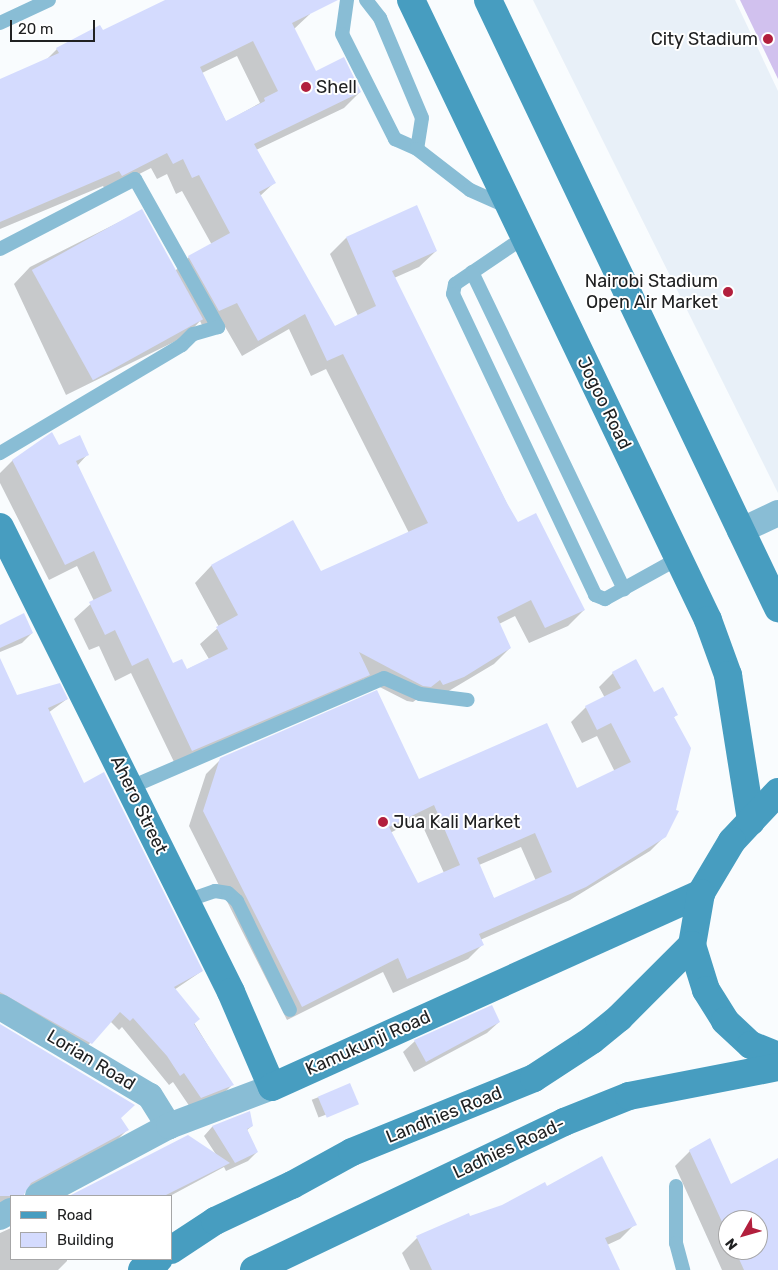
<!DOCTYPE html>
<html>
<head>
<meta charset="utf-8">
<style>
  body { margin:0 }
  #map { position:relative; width:778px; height:1270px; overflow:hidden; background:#f9fcfe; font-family:Rubik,sans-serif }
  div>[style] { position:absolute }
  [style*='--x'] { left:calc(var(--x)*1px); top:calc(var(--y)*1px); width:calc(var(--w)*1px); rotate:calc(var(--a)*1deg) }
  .built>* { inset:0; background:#e8f0f8 }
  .green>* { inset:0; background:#d1c1ee }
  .shadow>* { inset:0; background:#0003; transform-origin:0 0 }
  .building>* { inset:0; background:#d4dbfe; transform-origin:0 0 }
  .lane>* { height:14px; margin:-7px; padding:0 7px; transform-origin:7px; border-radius:7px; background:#89bdd5 }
  .street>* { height:26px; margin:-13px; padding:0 13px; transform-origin:13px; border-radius:13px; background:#89bdd5 }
  .secondary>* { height:28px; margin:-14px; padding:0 14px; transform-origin:14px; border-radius:14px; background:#479dc0 }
  .dots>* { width:14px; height:14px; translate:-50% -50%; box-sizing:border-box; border:2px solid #fff; border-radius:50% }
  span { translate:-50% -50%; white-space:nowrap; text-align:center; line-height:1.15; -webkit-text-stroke:4px #fff; paint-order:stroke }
  .poi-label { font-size:18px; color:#202122 }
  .right { translate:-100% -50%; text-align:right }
  .left { translate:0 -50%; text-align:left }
  .street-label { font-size:18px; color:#202122 }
  .legend { position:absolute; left:10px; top:1195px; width:162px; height:65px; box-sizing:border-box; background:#fff; border:1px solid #a6a6a7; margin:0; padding:6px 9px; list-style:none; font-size:15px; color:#202122 }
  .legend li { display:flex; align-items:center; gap:10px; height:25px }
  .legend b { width:25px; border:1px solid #a6a6a7 }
  .north { position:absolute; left:718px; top:1210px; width:50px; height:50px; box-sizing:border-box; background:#fff; border:1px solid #a6a6a7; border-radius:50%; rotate:232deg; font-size:14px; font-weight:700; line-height:20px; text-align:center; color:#202122 }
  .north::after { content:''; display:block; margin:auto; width:18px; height:22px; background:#b21f3d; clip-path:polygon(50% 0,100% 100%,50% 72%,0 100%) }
  .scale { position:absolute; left:10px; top:20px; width:85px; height:22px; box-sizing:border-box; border:2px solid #202122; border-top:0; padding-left:6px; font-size:15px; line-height:18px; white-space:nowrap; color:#202122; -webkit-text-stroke:4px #fff; paint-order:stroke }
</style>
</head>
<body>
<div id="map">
  <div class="built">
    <div style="clip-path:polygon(533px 0,735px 0,778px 91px,778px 493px)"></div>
  </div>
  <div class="green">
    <div style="clip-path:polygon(740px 0,778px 0,778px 79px)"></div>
  </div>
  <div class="shadow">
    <div style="clip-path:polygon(evenodd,193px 0,303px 0,310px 14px,294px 29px,315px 73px,360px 92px,344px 108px,256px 150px,274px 183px,260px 196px,334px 327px,358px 316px,330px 254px,346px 238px,436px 251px,419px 267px,394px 278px,517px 524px,584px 610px,568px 626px,529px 643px,515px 616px,499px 624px,510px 648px,494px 664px,447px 692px,424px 694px,413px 702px,407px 701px,364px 679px,352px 690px,176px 766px,131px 673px,115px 681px,99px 646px,89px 650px,74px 619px,94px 601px,77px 566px,49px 580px,0 483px,0 473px,13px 460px,58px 446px,87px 455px,77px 466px,172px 665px,186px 670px,209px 659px,200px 644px,219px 627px,195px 583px,211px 566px,293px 522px,321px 573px,409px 533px,326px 369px,311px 376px,289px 329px,242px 356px,220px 318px,203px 327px,200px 321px,186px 336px,66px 395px,14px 284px,30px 267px,141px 211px,175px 271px,189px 257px,212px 245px,182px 191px,176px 194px,167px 174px,157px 179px,151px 168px,106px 191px,103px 186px,0 229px,0 81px,44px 62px,57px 49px,193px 0,237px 56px,260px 103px,226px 122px,202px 73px,237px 56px)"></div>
    <div style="clip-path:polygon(0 627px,32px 633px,22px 643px,0 652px)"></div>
    <div style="clip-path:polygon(0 661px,16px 696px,67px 699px,48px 713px,83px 784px,202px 971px,174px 990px,232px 1085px,222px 1095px,190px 1107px,173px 1082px,169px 1085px,122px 1027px,119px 1030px,110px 1021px,81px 1053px,0 1005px)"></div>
    <div style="clip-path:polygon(evenodd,613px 673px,654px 694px,676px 715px,673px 718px,665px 836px,650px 851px,570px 900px,480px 940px,482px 945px,468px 959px,393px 993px,383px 972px,287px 1020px,189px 826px,206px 774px,221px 759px,418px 781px,577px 790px,615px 772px,597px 736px,582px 743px,571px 722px,586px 707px,605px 698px,599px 687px,613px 673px,419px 818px,444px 873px,418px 885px,390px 833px,419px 818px,613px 673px,521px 847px,536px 881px,494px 899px,479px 865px,521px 847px)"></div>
    <div style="clip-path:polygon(499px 1022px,487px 1033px,414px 1072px,403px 1052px,415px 1041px)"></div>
    <div style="clip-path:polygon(0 1026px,120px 1118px,127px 1130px,117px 1140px,24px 1190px,24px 1196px,11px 1196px,11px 1212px,0 1206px)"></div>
    <div style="left:350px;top:1085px;width:19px;height:41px;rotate:69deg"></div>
    <div style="clip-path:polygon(249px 1113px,252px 1126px,247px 1130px,257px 1152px,248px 1161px,226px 1171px,224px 1167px,170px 1196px,73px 1196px,188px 1136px,217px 1156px,204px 1136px,212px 1127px)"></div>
    <div style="clip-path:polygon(evenodd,690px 1151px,731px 1186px,778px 1159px,778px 1270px,722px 1270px,675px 1166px,690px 1151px,728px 1220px,758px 1220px,758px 1250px,728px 1250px,728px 1220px)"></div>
    <div style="clip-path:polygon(546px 1188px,635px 1224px,620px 1239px,607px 1245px,619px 1270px,410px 1270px,402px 1253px,417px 1238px,468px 1214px,469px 1217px,503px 1206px)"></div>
    <div style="clip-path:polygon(11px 1228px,11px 1259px,67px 1259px,67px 1261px,58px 1270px,0 1270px,0 1233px)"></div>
  </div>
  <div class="building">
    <div style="clip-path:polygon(evenodd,165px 0,338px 0,292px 23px,316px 71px,344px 57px,361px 92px,254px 144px,276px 183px,259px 192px,335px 326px,376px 306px,346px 237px,417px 205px,437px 251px,392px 271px,507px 503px,518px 522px,536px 513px,585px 610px,545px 628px,531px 600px,497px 617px,511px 648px,464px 677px,443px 685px,440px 680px,431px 687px,423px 686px,359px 652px,370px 675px,192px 751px,148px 658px,132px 666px,115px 630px,105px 635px,89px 602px,112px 591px,94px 551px,65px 565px,12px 460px,52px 432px,59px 445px,80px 435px,89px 455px,76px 461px,173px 663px,182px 659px,187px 669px,228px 649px,216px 627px,238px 615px,211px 565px,293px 520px,321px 571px,428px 523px,343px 354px,327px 361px,305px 314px,258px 341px,237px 303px,219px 311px,188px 256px,230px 233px,199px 175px,192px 178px,183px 159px,173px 164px,167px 153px,122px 176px,119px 171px,0 222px,0 79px,59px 53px,56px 48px,100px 25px,103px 30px,165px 0,253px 41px,278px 91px,264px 98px,265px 101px,226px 121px,200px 67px,253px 41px)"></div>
    <div style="left:142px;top:209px;width:126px;height:126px;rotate:61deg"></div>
    <div style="clip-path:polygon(24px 613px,33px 633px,0 648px,0 625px)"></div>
    <div style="clip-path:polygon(0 658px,17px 695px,60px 683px,68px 699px,48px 708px,84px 783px,104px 772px,203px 971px,174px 987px,200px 1019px,194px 1024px,234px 1085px,201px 1098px,184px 1073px,180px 1076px,167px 1056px,133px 1018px,130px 1021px,120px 1012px,92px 1044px,0 992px)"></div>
    <div style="clip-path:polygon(evenodd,636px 659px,654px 692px,663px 687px,678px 715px,674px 717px,691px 748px,676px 810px,679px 811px,666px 837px,586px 887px,479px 934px,484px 945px,407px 979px,398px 958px,302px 1007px,203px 811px,220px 758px,377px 690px,419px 779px,547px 723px,577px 788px,631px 762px,611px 723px,597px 730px,585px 706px,621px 688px,612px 672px,636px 659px,434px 805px,460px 865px,418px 883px,389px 827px,434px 805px,636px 659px,535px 833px,552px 872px,494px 898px,477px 858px,535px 833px)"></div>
    <div style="clip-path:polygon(492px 1005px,500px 1022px,426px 1062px,414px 1040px)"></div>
    <div style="clip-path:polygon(0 1024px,135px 1105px,121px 1118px,129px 1130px,31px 1183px,23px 1196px,0 1196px)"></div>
    <div style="left:350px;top:1083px;width:23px;height:35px;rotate:67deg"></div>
    <div style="clip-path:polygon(250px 1111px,253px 1126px,247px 1129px,258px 1152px,235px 1163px,212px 1126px)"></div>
    <div style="clip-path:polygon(188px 1135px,230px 1163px,164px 1196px,69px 1196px)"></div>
    <div style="clip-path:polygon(710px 1138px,731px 1184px,778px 1158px,778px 1270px,744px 1270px,735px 1250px,758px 1250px,758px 1220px,728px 1220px,728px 1235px,689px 1150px)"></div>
    <div style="clip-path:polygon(602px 1156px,637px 1225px,605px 1238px,620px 1270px,432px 1270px,416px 1236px,469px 1213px,470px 1216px,502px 1205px,545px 1182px,547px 1186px)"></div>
  </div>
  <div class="lane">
    <div style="--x:347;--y:0;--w:34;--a:98"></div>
    <div style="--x:342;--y:34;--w:118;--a:63.2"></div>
    <div style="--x:395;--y:139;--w:24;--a:24"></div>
    <div style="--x:366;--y:0;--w:23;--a:52"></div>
    <div style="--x:380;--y:18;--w:108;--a:67.2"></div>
    <div style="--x:422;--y:118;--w:31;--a:99"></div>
    <div style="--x:417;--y:149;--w:67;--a:37.7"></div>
    <div style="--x:470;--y:190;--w:42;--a:24.1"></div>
    <div style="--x:0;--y:23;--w:54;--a:-25.1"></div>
    <div style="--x:523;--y:238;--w:82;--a:145.9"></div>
    <div style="--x:455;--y:284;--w:10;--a:101"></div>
    <div style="--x:453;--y:294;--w:333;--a:64.7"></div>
    <div style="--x:595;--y:595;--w:11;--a:22"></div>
    <div style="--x:605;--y:599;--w:85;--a:-29"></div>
    <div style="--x:0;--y:249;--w:152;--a:-27.4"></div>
    <div style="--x:135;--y:179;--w:170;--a:60.7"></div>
    <div style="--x:218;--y:327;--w:26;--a:164"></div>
    <div style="--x:193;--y:334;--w:16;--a:135"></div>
    <div style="--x:182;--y:345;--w:212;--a:149.3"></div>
    <div style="--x:472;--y:272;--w:352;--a:64.4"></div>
    <div style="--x:131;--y:787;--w:275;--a:-23.3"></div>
    <div style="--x:384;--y:678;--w:39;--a:24"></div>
    <div style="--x:420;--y:694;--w:48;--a:7.1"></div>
    <div style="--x:186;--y:901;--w:31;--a:-19"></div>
    <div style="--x:215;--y:891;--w:13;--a:9"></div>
    <div style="--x:228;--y:893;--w:12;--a:42"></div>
    <div style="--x:237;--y:901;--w:121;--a:64.1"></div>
    <div style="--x:676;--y:1186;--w:57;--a:90"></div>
    <div style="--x:676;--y:1243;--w:28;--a:75"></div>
  </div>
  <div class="street">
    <div style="--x:740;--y:531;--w:42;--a:-25.3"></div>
    <div style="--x:0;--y:1007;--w:174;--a:30.7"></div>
    <div style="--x:150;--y:1096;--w:36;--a:58"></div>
    <div style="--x:38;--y:1196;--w:149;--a:-28.1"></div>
    <div style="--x:169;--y:1126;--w:110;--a:-20.7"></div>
    <div style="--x:0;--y:1217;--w:13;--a:-29"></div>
  </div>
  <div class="secondary">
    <div style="--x:411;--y:0;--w:687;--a:64.4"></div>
    <div style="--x:708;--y:620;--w:59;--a:70"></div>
    <div style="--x:728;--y:675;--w:148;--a:81"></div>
    <div style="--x:488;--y:0;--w:674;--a:64.5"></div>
    <div style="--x:0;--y:527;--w:519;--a:63.58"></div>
    <div style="--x:231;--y:992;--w:103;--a:66.7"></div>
    <div style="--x:272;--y:1087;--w:471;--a:-24.3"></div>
    <div style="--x:778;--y:792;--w:67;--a:133.2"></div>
    <div style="--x:732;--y:841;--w:61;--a:120.8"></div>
    <div style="--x:701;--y:893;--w:53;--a:99.8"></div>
    <div style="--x:692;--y:945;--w:47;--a:72.7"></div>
    <div style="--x:706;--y:990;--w:36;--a:58"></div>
    <div style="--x:725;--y:1021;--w:35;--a:43"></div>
    <div style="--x:751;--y:1045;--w:29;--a:22"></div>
    <div style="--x:171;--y:1250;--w:53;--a:-33.4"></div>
    <div style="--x:215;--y:1221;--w:85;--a:-25.1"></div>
    <div style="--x:292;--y:1185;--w:68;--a:-28.8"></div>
    <div style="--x:352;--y:1152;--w:196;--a:-22.1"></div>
    <div style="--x:534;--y:1078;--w:69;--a:-33.2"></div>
    <div style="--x:592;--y:1040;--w:35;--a:-39"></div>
    <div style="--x:619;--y:1018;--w:103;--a:-45"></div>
    <div style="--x:142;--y:1270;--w:20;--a:-33"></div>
    <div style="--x:254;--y:1270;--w:344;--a:-25.5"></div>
    <div style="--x:564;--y:1122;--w:70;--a:-21.8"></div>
    <div style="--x:629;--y:1096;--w:152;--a:-11"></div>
  </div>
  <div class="dots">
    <div style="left:768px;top:39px;background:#b21f3d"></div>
    <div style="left:306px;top:87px;background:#b21f3d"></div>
    <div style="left:728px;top:292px;background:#b21f3d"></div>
    <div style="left:383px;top:822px;background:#b21f3d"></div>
  </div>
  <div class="poi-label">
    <span class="right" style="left:758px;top:39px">City Stadium</span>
    <span class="left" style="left:316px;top:87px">Shell</span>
    <span class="right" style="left:718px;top:292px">Nairobi Stadium<br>Open Air Market</span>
    <span class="left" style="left:393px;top:822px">Jua Kali Market</span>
  </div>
  <div class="street-label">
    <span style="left:604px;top:403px;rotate:64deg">Jogoo Road</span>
    <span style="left:139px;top:805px;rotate:64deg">Ahero Street</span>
    <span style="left:368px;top:1043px;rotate:-24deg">Kamukunji Road</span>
    <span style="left:91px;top:1060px;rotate:31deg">Lorian Road</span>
    <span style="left:444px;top:1115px;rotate:-22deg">Landhies Road</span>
    <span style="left:509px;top:1148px;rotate:-25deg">Ladhies Road-</span>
  </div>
  <ul class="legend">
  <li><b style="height:6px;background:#479dc0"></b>Road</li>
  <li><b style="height:14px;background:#d4dbfe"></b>Building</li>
  </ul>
  <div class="north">N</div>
  <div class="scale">20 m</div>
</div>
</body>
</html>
